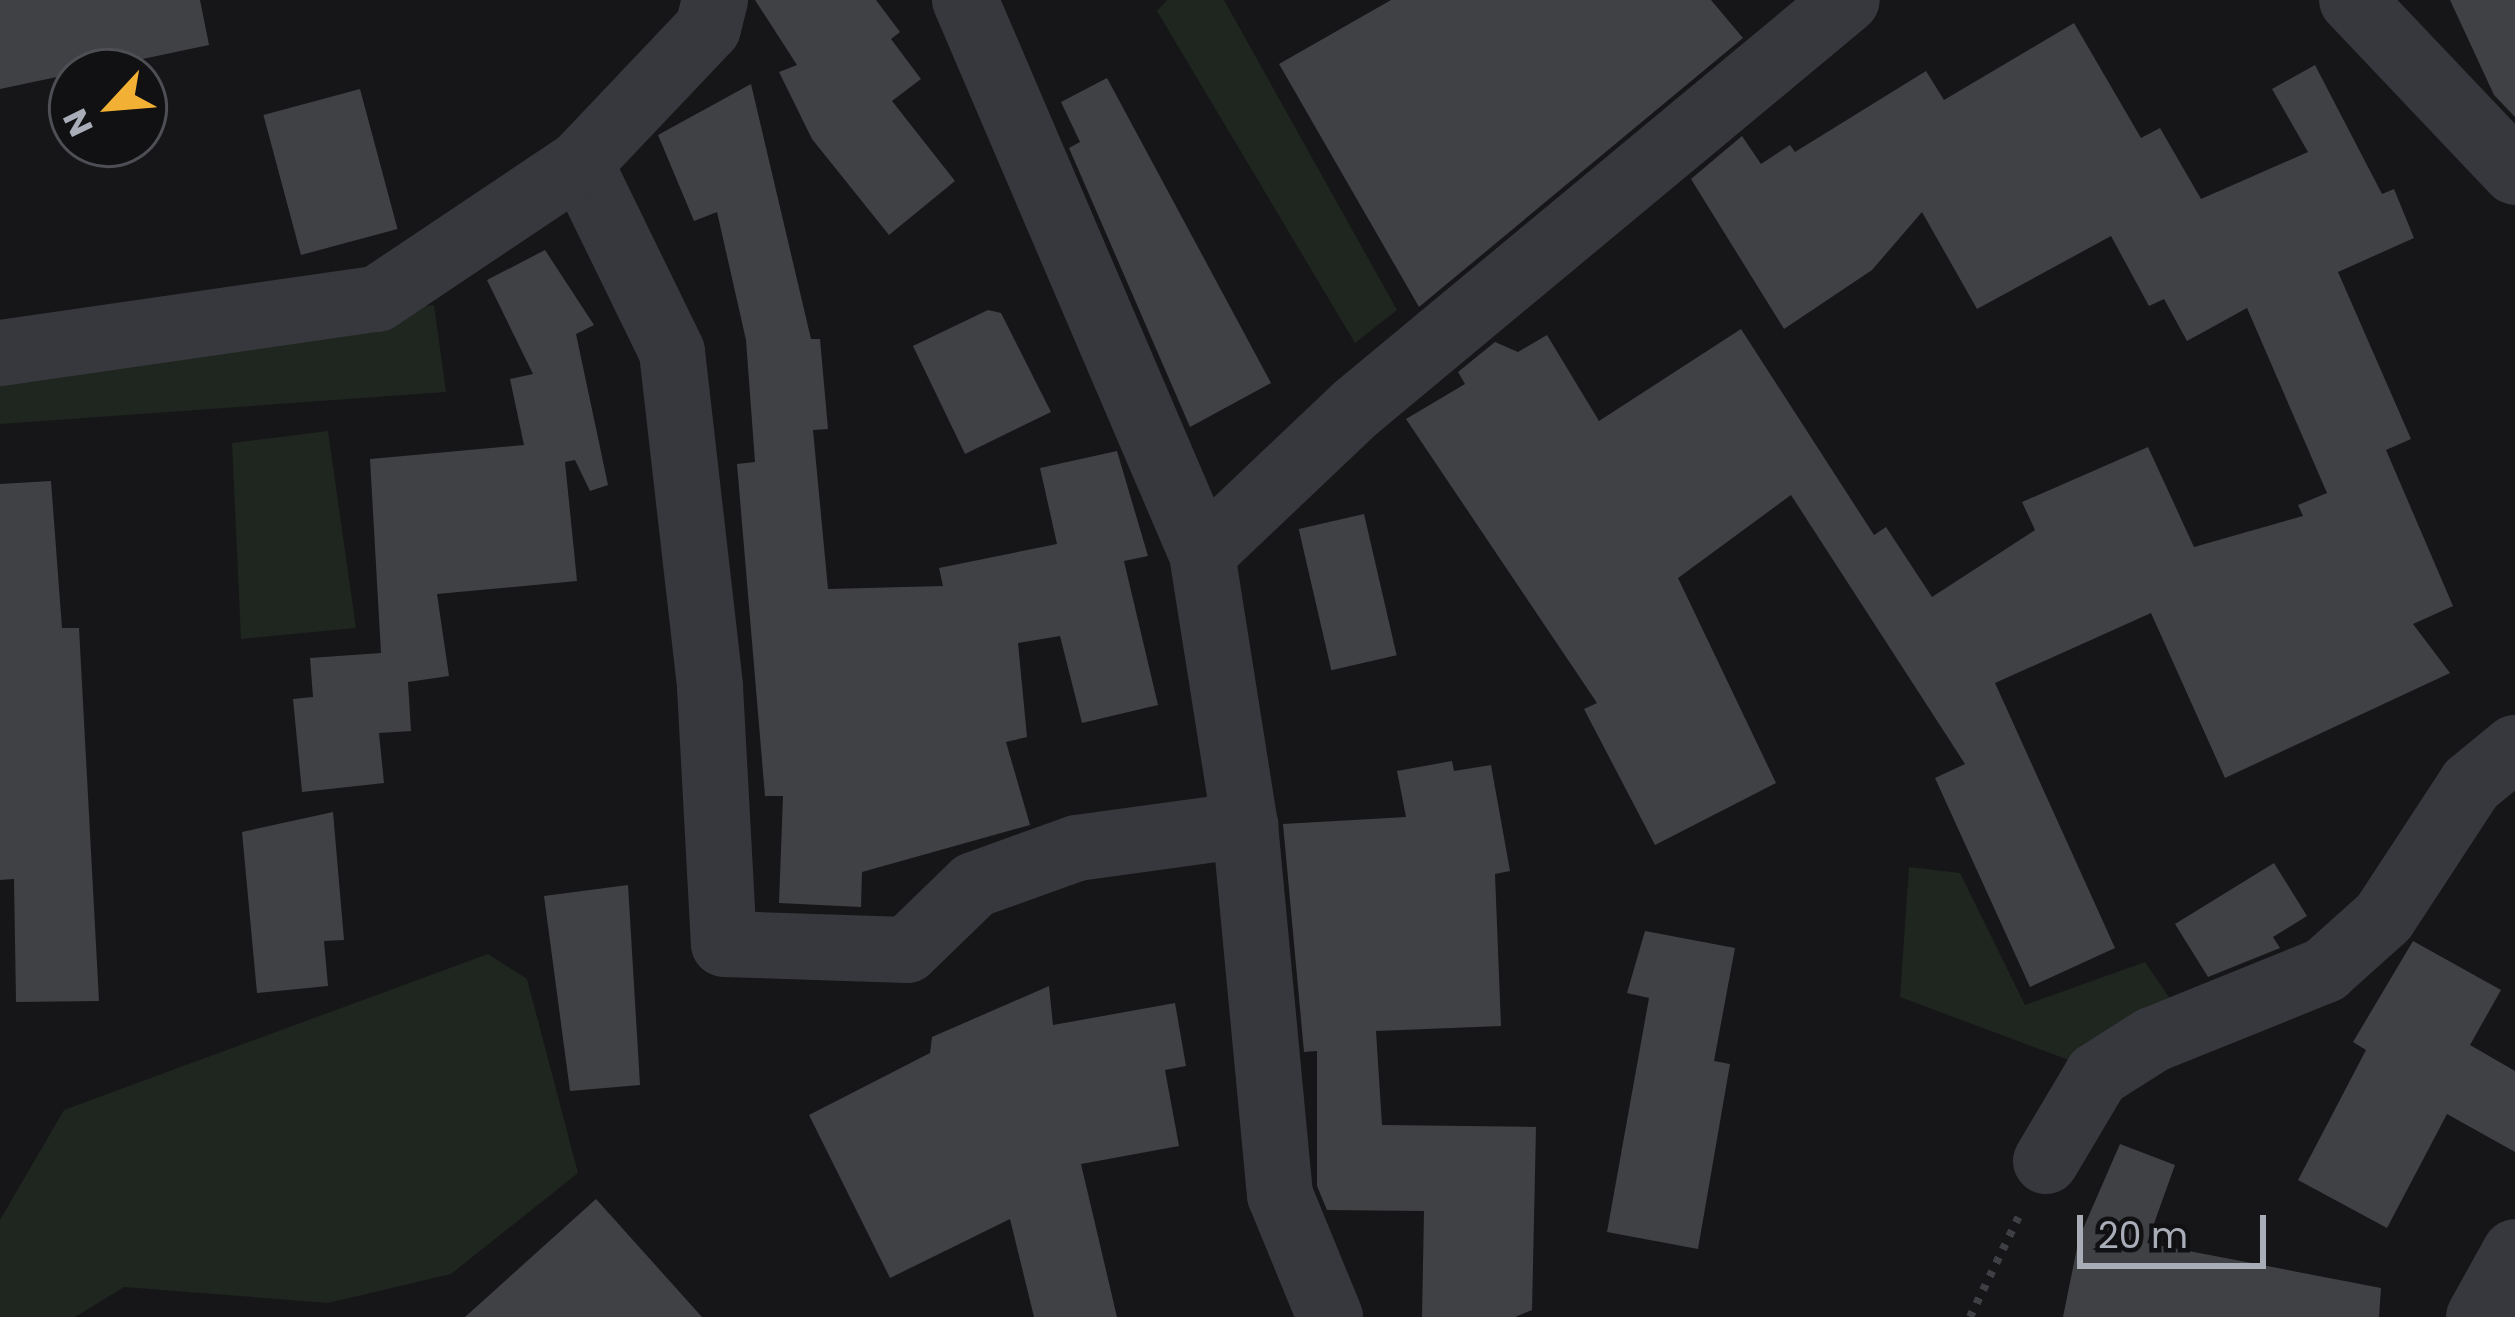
<!DOCTYPE html>
<html>
<head>
<meta charset="utf-8">
<style>
  body { margin:0 }
  #map { position:relative; width:2515px; height:1317px; overflow:hidden; background:#161618; font-family:Poppins,sans-serif }
  div>[style] { position:absolute }
  [style*='--x'] { left:calc(var(--x)*1px); top:calc(var(--y)*1px); width:calc(var(--w)*1px); rotate:calc(var(--a)*1deg) }
  .green>* { inset:0; background:#1e261f }
  .building>* { inset:0; background:#404145; transform-origin:0 0 }
  .path>* { height:8px; margin-top:-4px; transform-origin:0; background:repeating-linear-gradient(90deg,#3d3f44 0 6px,transparent 0 15px) }
  .minor>* { height:66px; margin:-33px; padding:0 33px; transform-origin:33px; border-radius:33px; background:#37383d }
  span { translate:-50% -50%; white-space:nowrap; text-align:center; line-height:1.15; -webkit-text-stroke:9px #111113; paint-order:stroke }
  .north { position:absolute; left:48px; top:48px; width:120px; height:120px; box-sizing:border-box; background:#111113; border:3px solid #4d4f55; border-radius:50%; rotate:244deg; font-size:33px; font-weight:700; line-height:48px; text-align:center; color:#a8adb8 }
  .north::after { content:''; display:block; margin:auto; width:42px; height:54px; background:#f2b134; clip-path:polygon(50% 0,100% 100%,50% 72%,0 100%) }
  .scale { position:absolute; left:2077px; top:1215px; width:189px; height:54px; box-sizing:border-box; border:6px solid #a8adb8; border-top:0; padding-left:15px; font-size:36px; line-height:42px; white-space:nowrap; color:#a8adb8; -webkit-text-stroke:9px #111113; paint-order:stroke }
</style>
</head>
<body>
<div id="map">
  <div class="green">
    <div style="clip-path:polygon(1167px 0,1224px 0,1397px 310px,1355px 343px,1157px 11px)"></div>
    <div style="clip-path:polygon(434px 305px,446px 392px,0 424px,0 371px)"></div>
    <div style="clip-path:polygon(328px 431px,356px 628px,241px 639px,232px 443px)"></div>
    <div style="clip-path:polygon(1909px 867px,1960px 873px,2025px 1005px,2145px 962px,2171px 1000px,2082px 1065px,1900px 997px)"></div>
    <div style="clip-path:polygon(488px 954px,527px 979px,578px 1173px,451px 1274px,328px 1303px,124px 1287px,75px 1317px,0 1317px,0 1220px,64px 1110px)"></div>
  </div>
  <div class="building">
    <div style="clip-path:polygon(0 0,200px 0,209px 45px,0 89px)"></div>
    <div style="clip-path:polygon(755px 0,876px 0,900px 32px,891px 39px,921px 79px,892px 101px,955px 181px,889px 235px,812px 139px,779px 72px,797px 65px)"></div>
    <div style="clip-path:polygon(1391px 0,1711px 0,1743px 38px,1419px 307px,1279px 64px)"></div>
    <div style="clip-path:polygon(2450px 0,2515px 0,2515px 117px,2494px 95px)"></div>
    <div style="clip-path:polygon(2074px 23px,2141px 138px,2160px 128px,2201px 199px,2308px 152px,2272px 89px,2315px 65px,2382px 194px,2394px 189px,2414px 238px,2338px 272px,2411px 439px,2386px 450px,2453px 606px,2413px 624px,2450px 673px,2225px 778px,2151px 613px,1995px 683px,2115px 948px,2030px 987px,1935px 778px,1965px 764px,1791px 495px,1678px 578px,1776px 783px,1655px 845px,1584px 709px,1597px 703px,1406px 419px,1465px 384px,1458px 372px,1495px 342px,1518px 352px,1547px 335px,1599px 421px,1741px 329px,1874px 535px,1886px 527px,1932px 597px,2035px 530px,2022px 502px,2148px 447px,2194px 547px,2303px 516px,2298px 505px,2327px 493px,2247px 308px,2187px 341px,2164px 299px,2149px 306px,2111px 236px,1977px 309px,1922px 212px,1872px 270px,1784px 329px,1691px 179px,1742px 136px,1761px 164px,1790px 145px,1795px 152px,1926px 71px,1944px 100px)"></div>
    <div style="clip-path:polygon(1107px 78px,1271px 383px,1190px 427px,1069px 148px,1080px 142px,1061px 102px)"></div>
    <div style="clip-path:polygon(751px 84px,811px 339px,820px 339px,828px 429px,813px 430px,828px 589px,943px 586px,939px 568px,1057px 544px,1040px 468px,1117px 451px,1148px 556px,1124px 561px,1158px 705px,1082px 723px,1060px 636px,1018px 643px,1027px 737px,1006px 742px,1030px 825px,862px 872px,861px 907px,779px 903px,783px 796px,765px 796px,737px 464px,755px 462px,746px 340px,717px 212px,694px 221px,658px 135px)"></div>
    <div style="left:360px;top:89px;width:145px;height:100px;rotate:75deg"></div>
    <div style="clip-path:polygon(545px 250px,594px 325px,576px 334px,608px 485px,590px 491px,575px 460px,565px 462px,577px 581px,437px 594px,449px 676px,408px 682px,411px 731px,379px 733px,384px 783px,302px 792px,293px 699px,313px 697px,310px 658px,381px 653px,370px 459px,524px 445px,510px 379px,533px 374px,487px 280px)"></div>
    <div style="clip-path:polygon(988px 310px,1001px 313px,1051px 412px,965px 454px,913px 346px)"></div>
    <div style="clip-path:polygon(51px 481px,62px 628px,79px 628px,99px 1001px,16px 1002px,14px 879px,0 880px,0 484px)"></div>
    <div style="left:1364px;top:514px;width:145px;height:67px;rotate:77deg"></div>
    <div style="clip-path:polygon(1452px 761px,1454px 771px,1491px 765px,1510px 871px,1495px 874px,1501px 1026px,1376px 1031px,1382px 1125px,1536px 1127px,1532px 1310px,1515px 1317px,1422px 1317px,1424px 1211px,1327px 1210px,1317px 1186px,1317px 1051px,1304px 1052px,1283px 824px,1406px 817px,1397px 771px)"></div>
    <div style="clip-path:polygon(333px 812px,344px 940px,324px 941px,328px 986px,257px 993px,242px 832px)"></div>
    <div style="clip-path:polygon(2274px 863px,2307px 916px,2273px 937px,2280px 948px,2208px 977px,2175px 924px)"></div>
    <div style="clip-path:polygon(628px 885px,640px 1085px,570px 1091px,544px 896px)"></div>
    <div style="clip-path:polygon(1645px 931px,1735px 948px,1714px 1061px,1730px 1064px,1698px 1249px,1607px 1232px,1649px 998px,1627px 993px)"></div>
    <div style="clip-path:polygon(2413px 941px,2501px 990px,2470px 1045px,2515px 1071px,2515px 1152px,2447px 1114px,2387px 1228px,2298px 1180px,2366px 1050px,2353px 1042px)"></div>
    <div style="clip-path:polygon(1049px 986px,1053px 1025px,1175px 1003px,1186px 1066px,1165px 1070px,1179px 1146px,1081px 1164px,1117px 1317px,1034px 1317px,1010px 1219px,890px 1278px,809px 1115px,930px 1053px,932px 1037px)"></div>
    <div style="clip-path:polygon(2120px 1144px,2175px 1165px,2147px 1243px,2381px 1288px,2379px 1317px,2063px 1317px,2079px 1238px)"></div>
    <div style="clip-path:polygon(596px 1199px,702px 1317px,465px 1317px)"></div>
  </div>
  <div class="path">
    <div style="--x:1970;--y:1317;--w:112;--a:-64.1"></div>
  </div>
  <div class="minor">
    <div style="--x:965;--y:0;--w:603;--a:66.84"></div>
    <div style="--x:1202;--y:554;--w:274;--a:81"></div>
    <div style="--x:1245;--y:825;--w:372;--a:84.6"></div>
    <div style="--x:1280;--y:1195;--w:132;--a:67.7"></div>
    <div style="--x:2352;--y:0;--w:237;--a:46.5"></div>
    <div style="--x:580;--y:163;--w:210;--a:64"></div>
    <div style="--x:672;--y:352;--w:337;--a:83.5"></div>
    <div style="--x:710;--y:687;--w:257;--a:86.9"></div>
    <div style="--x:724;--y:944;--w:183;--a:1.9"></div>
    <div style="--x:907;--y:950;--w:93;--a:-44.1"></div>
    <div style="--x:974;--y:885;--w:109;--a:-19.8"></div>
    <div style="--x:1077;--y:848;--w:170;--a:-7.8"></div>
    <div style="--x:0;--y:353;--w:381;--a:-8.2"></div>
    <div style="--x:377;--y:299;--w:244;--a:-33.8"></div>
    <div style="--x:580;--y:163;--w:186;--a:-46.5"></div>
    <div style="--x:708;--y:28;--w:29;--a:-76"></div>
    <div style="--x:1202;--y:554;--w:212;--a:-43.5"></div>
    <div style="--x:1356;--y:408;--w:638;--a:-39.73"></div>
    <div style="--x:2046;--y:1161;--w:100;--a:-59.3"></div>
    <div style="--x:2097;--y:1075;--w:65;--a:-32.5"></div>
    <div style="--x:2152;--y:1040;--w:187;--a:-22"></div>
    <div style="--x:2325;--y:970;--w:79;--a:-41.9"></div>
    <div style="--x:2384;--y:917;--w:159;--a:-56.8"></div>
    <div style="--x:2471;--y:784;--w:57;--a:-39.3"></div>
    <div style="--x:2479;--y:1317;--w:74;--a:-61"></div>
  </div>
  <div class="north">N</div>
  <div class="scale">20 m</div>
</div>
</body>
</html>
